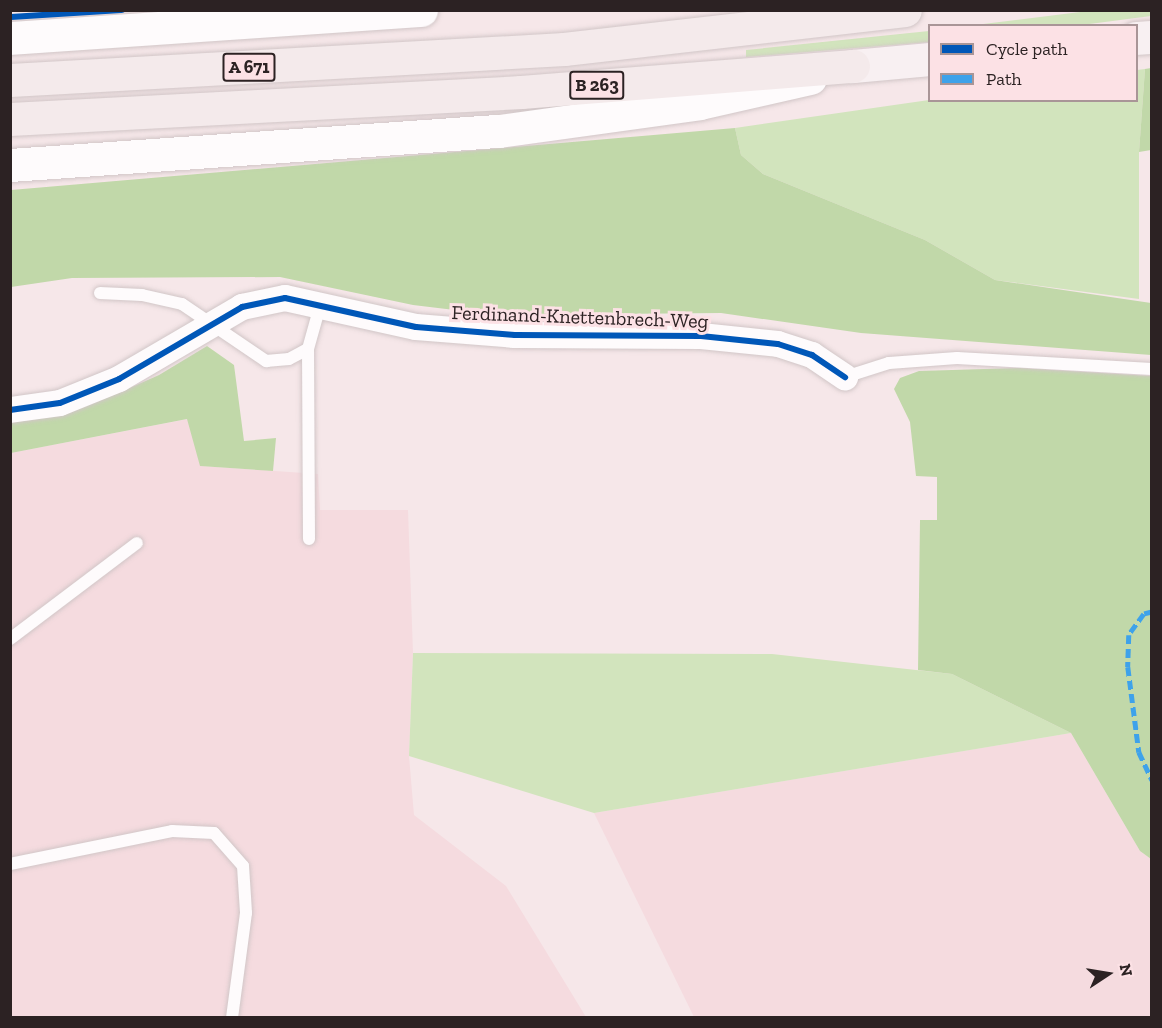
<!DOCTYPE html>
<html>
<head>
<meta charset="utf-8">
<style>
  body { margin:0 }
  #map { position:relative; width:1162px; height:1028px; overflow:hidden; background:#f6e7e9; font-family:"Zilla Slab",serif }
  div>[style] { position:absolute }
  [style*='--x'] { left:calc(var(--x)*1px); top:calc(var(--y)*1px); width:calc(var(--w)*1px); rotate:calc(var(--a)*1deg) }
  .built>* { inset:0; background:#f5dbdf }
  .green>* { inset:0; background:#d2e4bd }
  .forest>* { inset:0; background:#c1d8a9 }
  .roads { filter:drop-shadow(0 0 2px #d1c6c7) drop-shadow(0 0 2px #d1c6c7) }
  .service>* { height:12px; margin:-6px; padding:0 6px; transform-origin:6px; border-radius:6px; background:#fefbfc }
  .minor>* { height:26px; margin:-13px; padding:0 13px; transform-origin:13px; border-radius:13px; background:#fefbfc }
  .secondary>* { height:33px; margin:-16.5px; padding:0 16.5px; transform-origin:16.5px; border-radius:16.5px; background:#fefbfc }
  .primary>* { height:33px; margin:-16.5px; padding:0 16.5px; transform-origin:16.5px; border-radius:16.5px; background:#f8f0f2 }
  .motorway>* { height:33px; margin:-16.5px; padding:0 16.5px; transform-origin:16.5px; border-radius:16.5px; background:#f4eaeb }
  .quiet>* { height:4.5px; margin-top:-2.25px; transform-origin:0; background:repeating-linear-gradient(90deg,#3ea2ea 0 9px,transparent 0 13.5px) }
  .cycleway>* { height:6px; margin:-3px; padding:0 3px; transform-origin:3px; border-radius:3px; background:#0057b8 }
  span { translate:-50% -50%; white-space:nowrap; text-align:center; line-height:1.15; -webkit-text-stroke:6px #fce1e5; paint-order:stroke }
  .shield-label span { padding:2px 4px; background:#fce1e5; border:2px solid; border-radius:4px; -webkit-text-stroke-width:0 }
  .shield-label { font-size:18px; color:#2c2223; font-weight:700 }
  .street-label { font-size:20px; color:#2c2223 }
  .frame { position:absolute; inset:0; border:12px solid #2c2223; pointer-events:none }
  .legend { position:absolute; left:928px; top:24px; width:210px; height:78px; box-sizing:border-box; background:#fce1e5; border:2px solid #a99597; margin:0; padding:8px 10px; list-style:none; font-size:18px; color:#2c2223 }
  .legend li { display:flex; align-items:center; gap:12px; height:30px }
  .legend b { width:30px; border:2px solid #a99597 }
  .north { position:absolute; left:1078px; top:944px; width:60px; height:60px; -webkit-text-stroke:4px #fce1e5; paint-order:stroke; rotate:78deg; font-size:16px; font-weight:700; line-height:24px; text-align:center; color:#2c2223 }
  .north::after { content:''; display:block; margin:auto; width:21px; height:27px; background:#2c2223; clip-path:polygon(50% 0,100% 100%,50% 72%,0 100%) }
</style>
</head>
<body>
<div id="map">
  <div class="built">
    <div style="clip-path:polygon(188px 419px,201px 466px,318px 474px,320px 510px,408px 510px,413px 653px,409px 756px,414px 815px,506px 886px,586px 1017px,11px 1018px,11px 453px)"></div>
    <div style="clip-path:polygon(1071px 733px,1140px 851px,1151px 859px,1151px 1017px,694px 1017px,594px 813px)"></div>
  </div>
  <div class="green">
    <div style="clip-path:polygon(1088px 11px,1151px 11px,1151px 16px,1074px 26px,975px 25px)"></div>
    <div style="clip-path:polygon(929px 31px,929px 42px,746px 57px,746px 50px)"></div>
    <div style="clip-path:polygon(1145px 69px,1139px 152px,1139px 299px,995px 280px,925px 240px,763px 174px,741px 155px,735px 128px,929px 100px,1136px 100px,1137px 70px)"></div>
    <div style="clip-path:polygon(413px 653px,772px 654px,952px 674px,1071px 733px,594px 813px,409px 756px)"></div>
  </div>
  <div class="forest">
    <div style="clip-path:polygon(1151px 68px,1151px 150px,1139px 152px,1145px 69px)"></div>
    <div style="clip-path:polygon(735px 128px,741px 155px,763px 174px,925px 240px,995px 280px,1151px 303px,1151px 355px,861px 333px,721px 313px,496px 315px,413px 305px,280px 277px,72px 278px,11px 287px,11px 190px)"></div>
    <div style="clip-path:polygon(207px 346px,234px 365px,244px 441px,276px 438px,273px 471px,200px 466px,187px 419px,11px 453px,11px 423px,63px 414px,123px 391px,159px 375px)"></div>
    <div style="clip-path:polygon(1020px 368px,1151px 376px,1151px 859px,1140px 851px,1071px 733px,952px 674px,918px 670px,920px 520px,937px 520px,937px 477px,916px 476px,910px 422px,894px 389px,900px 378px,919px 371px)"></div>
  </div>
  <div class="roads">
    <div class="service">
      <div style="--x:100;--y:293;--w:42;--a:2.7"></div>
      <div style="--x:142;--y:295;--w:41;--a:12.7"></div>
      <div style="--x:182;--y:304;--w:102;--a:34.2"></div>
      <div style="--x:266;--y:361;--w:23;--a:-5"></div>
      <div style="--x:289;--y:359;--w:21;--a:-28"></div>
      <div style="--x:845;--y:377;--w:46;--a:-17.7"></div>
      <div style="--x:889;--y:363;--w:68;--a:-4.2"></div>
      <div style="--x:957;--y:358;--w:195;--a:3.2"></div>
      <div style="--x:309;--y:539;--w:190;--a:-90.3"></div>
      <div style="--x:308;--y:349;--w:45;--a:-74.4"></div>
      <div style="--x:10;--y:639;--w:159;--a:-37.1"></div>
      <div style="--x:10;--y:864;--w:165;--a:-11.5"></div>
      <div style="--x:172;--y:831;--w:42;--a:2.7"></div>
      <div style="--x:214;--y:833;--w:44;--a:48.7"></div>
      <div style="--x:243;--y:866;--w:47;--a:86.3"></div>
      <div style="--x:246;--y:913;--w:106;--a:97.6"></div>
    </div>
    <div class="minor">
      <div style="--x:10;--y:410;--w:50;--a:-8"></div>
      <div style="--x:60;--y:403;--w:64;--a:-22.1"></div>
      <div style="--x:119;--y:379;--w:143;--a:-30.3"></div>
      <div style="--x:242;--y:307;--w:44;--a:-11.8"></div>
      <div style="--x:285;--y:298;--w:134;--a:12.5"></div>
      <div style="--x:416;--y:327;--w:99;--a:4.6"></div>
      <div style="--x:515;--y:335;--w:186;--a:0.3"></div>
      <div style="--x:701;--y:336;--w:77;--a:5.9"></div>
      <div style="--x:778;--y:344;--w:36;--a:18"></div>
      <div style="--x:812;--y:355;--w:40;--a:34"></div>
    </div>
    <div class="secondary">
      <div style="--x:10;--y:38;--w:412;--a:-3.9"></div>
      <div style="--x:10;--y:165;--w:490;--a:-4"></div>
      <div style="--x:499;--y:131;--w:203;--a:-7.9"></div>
      <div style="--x:700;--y:103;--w:113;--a:-12.8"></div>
    </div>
    <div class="primary">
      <div style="--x:1136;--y:38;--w:16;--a:-4"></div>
      <div style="--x:853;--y:66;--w:77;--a:-5.2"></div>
    </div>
    <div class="motorway">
      <div style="--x:10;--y:80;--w:555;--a:-3.2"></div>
      <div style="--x:564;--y:49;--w:343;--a:-6.5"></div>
      <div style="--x:10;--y:119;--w:512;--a:-3.02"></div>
      <div style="--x:521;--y:92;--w:333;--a:-4.5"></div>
    </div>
  </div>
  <div class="quiet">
    <div style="--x:1152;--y:612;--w:8;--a:166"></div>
    <div style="--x:1144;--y:614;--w:26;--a:126"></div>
    <div style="--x:1129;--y:635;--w:32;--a:92"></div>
    <div style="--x:1128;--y:667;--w:86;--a:82.6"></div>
    <div style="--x:1139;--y:752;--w:31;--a:65"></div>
  </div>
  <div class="cycleway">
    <div style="--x:10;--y:17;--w:112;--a:-3.6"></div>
    <div style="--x:10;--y:410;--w:50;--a:-8"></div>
    <div style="--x:60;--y:403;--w:64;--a:-22.1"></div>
    <div style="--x:119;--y:379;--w:143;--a:-30.3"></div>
    <div style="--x:242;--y:307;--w:44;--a:-11.8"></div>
    <div style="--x:285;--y:298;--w:134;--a:12.5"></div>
    <div style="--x:416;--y:327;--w:99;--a:4.6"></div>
    <div style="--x:515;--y:335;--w:186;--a:0.3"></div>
    <div style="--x:701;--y:336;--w:77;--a:5.9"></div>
    <div style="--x:778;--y:344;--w:36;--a:18"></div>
    <div style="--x:812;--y:355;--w:40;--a:34"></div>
  </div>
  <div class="shield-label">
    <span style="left:249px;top:67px">A 671</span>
    <span style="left:597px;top:85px">B 263</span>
  </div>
  <div class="street-label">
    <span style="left:580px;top:317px;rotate:2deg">Ferdinand-Knettenbrech-Weg</span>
  </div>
  <div class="frame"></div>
  <ul class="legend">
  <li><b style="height:8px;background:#0057b8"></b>Cycle path</li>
  <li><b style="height:8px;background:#3ea2ea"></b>Path</li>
  </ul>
  <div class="north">N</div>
</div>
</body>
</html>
